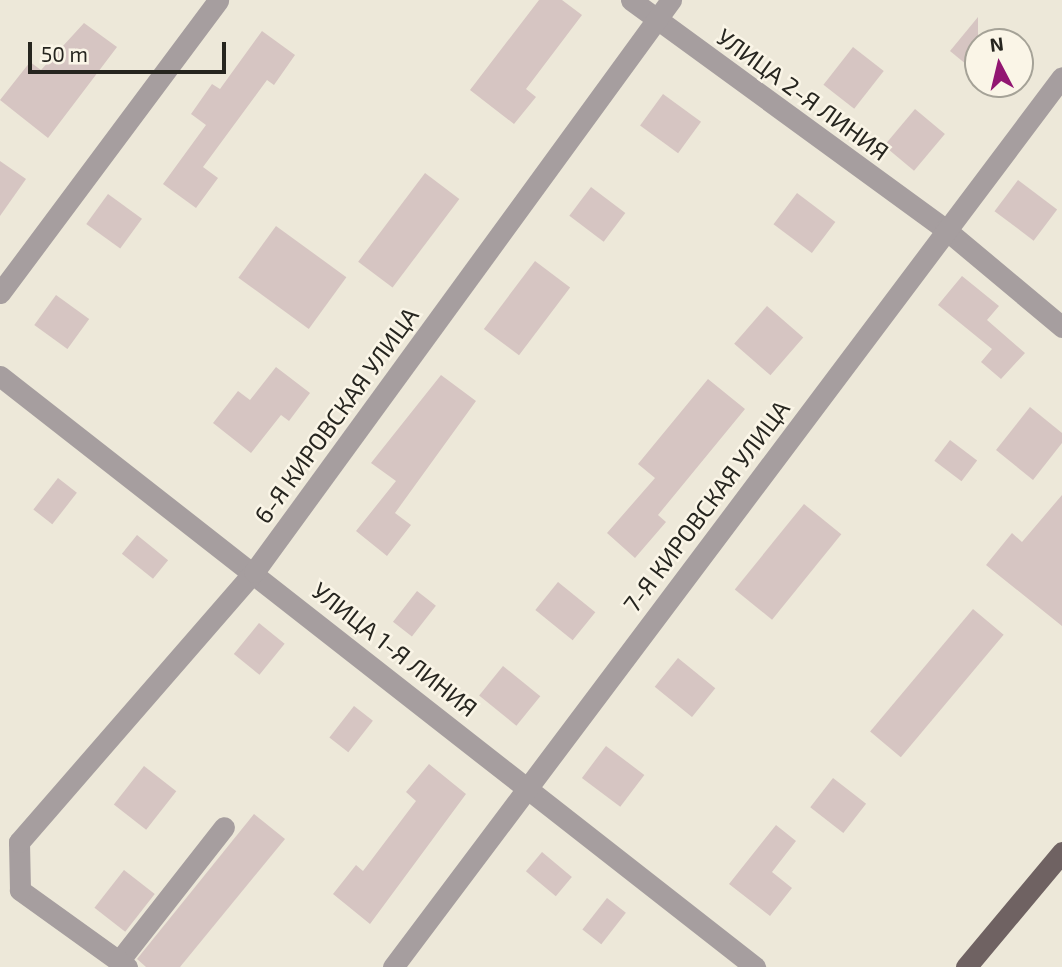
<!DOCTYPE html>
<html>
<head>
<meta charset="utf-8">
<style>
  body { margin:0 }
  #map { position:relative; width:1062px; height:967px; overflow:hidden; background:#ede8d9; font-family:"Exo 2",sans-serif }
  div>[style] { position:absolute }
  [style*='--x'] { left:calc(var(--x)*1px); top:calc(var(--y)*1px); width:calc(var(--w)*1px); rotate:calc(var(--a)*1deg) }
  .building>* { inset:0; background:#d6c5c2; transform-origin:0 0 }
  .minor>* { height:21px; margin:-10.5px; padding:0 10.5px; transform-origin:10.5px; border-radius:10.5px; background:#a69e9f }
  .major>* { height:21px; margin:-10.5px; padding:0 10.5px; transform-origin:10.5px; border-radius:10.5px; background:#6f6262 }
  span { translate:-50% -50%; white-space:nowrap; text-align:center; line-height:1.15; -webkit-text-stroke:5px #faf5e7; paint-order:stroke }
  .street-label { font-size:24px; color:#26251f }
  .north { position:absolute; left:964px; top:28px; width:70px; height:70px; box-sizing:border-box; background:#faf5e7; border:2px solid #a5a297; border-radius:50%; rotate:353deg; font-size:19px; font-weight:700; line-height:28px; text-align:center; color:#26251f }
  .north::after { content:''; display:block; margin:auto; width:24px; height:32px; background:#921672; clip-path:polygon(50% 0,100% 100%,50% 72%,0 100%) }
  .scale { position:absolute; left:28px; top:42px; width:198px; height:32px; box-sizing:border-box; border:4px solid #26251f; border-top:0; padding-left:9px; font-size:21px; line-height:24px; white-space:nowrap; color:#26251f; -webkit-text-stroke:5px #faf5e7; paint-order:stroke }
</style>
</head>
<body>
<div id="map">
  <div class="building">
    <div style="clip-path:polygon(539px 0,562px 0,582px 15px,526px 89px,536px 97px,514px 124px,470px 90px)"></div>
    <div style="clip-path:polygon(978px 17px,978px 74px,950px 51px)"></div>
    <div style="clip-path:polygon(84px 23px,117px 47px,48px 138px,0 100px,30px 62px,41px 70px)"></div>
    <div style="clip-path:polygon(262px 31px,295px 55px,274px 85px,267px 80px,203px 167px,218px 178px,196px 208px,163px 184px,206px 125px,191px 114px,212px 84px,220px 89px)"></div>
    <div style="left:853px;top:47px;width:39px;height:48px;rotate:38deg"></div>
    <div style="left:663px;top:94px;width:47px;height:39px;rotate:36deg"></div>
    <div style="left:915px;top:109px;width:39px;height:48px;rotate:40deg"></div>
    <div style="clip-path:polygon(0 161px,26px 179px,0 216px)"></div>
    <div style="left:425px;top:173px;width:43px;height:111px;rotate:37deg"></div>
    <div style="left:1018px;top:180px;width:49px;height:39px;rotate:37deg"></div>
    <div style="left:591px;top:187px;width:43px;height:36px;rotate:37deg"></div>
    <div style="left:797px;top:193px;width:48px;height:39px;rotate:37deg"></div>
    <div style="left:108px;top:194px;width:42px;height:37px;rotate:36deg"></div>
    <div style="left:276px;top:226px;width:87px;height:64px;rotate:36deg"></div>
    <div style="left:535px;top:261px;width:44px;height:85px;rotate:37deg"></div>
    <div style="clip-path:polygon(962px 276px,999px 306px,987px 320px,1025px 353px,1001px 379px,981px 362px,992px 349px,938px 305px)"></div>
    <div style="left:56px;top:295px;width:41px;height:37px;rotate:36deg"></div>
    <div style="left:767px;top:306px;width:48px;height:50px;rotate:41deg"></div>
    <div style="clip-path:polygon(276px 367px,310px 393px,289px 421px,281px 415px,251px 453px,213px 423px,238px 391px,250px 400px)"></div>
    <div style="clip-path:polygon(441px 375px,476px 401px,395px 513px,411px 525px,387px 556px,356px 531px,396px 481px,371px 463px)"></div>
    <div style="clip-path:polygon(708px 379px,745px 409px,658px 515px,666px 522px,635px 558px,607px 533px,655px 478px,638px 464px)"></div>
    <div style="clip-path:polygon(1030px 407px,1062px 433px,1062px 443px,1033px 480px,996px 450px)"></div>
    <div style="left:950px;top:440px;width:34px;height:26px;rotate:37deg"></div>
    <div style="left:58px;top:478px;width:24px;height:40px;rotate:38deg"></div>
    <div style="clip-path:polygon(1062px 495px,1062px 626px,986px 565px,1012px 533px,1022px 542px)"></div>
    <div style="left:804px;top:504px;width:48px;height:110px;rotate:39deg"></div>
    <div style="left:137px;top:535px;width:40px;height:24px;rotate:39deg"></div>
    <div style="left:558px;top:582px;width:48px;height:36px;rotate:39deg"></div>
    <div style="left:417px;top:591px;width:24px;height:39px;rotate:38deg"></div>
    <div style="left:973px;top:609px;width:40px;height:160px;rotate:40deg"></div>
    <div style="left:259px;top:623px;width:33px;height:40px;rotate:39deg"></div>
    <div style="left:678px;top:658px;width:48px;height:37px;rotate:39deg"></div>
    <div style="left:503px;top:666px;width:48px;height:38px;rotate:39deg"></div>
    <div style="left:354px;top:706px;width:24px;height:40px;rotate:38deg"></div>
    <div style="left:606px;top:746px;width:48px;height:40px;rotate:37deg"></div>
    <div style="clip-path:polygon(429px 764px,466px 794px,370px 924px,333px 894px,356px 865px,363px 871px,416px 801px,406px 792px)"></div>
    <div style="left:144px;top:766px;width:41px;height:49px;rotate:38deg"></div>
    <div style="left:833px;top:778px;width:42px;height:37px;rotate:38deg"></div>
    <div style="clip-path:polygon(254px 814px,285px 839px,180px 967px,146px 967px,137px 959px)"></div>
    <div style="clip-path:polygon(776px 825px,796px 841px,772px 872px,792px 888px,770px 916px,729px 884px)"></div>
    <div style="left:542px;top:852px;width:39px;height:25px;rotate:40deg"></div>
    <div style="left:124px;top:870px;width:39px;height:48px;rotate:38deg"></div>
    <div style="left:607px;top:898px;width:24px;height:40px;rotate:38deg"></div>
  </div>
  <div class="minor">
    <div style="--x:631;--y:0;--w:389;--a:36.1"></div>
    <div style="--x:945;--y:229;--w:153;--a:39.9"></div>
    <div style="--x:0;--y:293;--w:365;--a:-53.3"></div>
    <div style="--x:0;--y:376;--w:959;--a:38.05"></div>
    <div style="--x:119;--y:961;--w:170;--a:-51.9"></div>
    <div style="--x:127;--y:967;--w:132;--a:-144.3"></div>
    <div style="--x:20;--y:890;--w:48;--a:-91.2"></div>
    <div style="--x:19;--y:842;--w:358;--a:-49"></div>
    <div style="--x:254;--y:572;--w:708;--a:-53.91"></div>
    <div style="--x:393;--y:967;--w:1113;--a:-53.07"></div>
  </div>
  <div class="major">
    <div style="--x:966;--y:967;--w:150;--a:-50.1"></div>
  </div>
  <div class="street-label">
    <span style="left:803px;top:94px;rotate:36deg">УЛИЦА 2-Я ЛИНИЯ</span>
    <span style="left:336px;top:415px;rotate:-54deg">6-Я КИРОВСКАЯ УЛИЦА</span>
    <span style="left:706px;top:506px;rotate:-53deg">7-Я КИРОВСКАЯ УЛИЦА</span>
    <span style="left:395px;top:649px;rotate:38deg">УЛИЦА 1-Я ЛИНИЯ</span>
  </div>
  <div class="north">N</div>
  <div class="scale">50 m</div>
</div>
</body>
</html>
